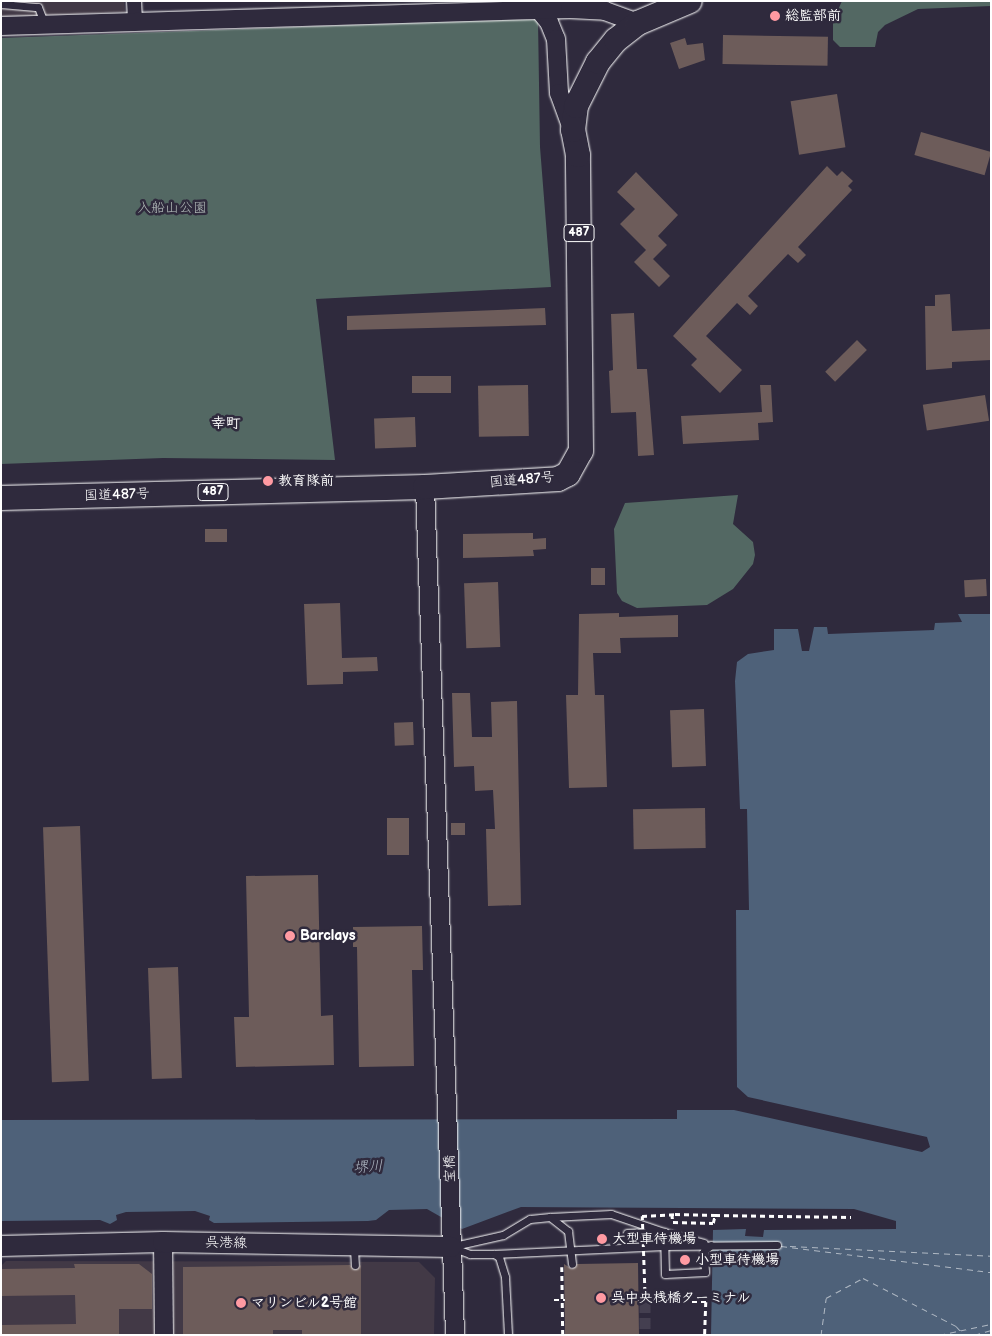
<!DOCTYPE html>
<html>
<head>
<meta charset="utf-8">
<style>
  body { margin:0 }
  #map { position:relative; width:992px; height:1336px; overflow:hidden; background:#2f2a3d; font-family:"Balsamiq Sans","Klee One",sans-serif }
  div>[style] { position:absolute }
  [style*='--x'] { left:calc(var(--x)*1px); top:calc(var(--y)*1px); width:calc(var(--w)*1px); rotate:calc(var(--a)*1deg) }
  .built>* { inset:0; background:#423946 }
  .green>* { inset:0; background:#536863 }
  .water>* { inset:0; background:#4e6179 }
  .ferry>* { height:1px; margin-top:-0.5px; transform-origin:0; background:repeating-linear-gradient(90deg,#afb8c3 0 6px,transparent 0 11px) }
  .building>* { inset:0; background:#6d5c5a; transform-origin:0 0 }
  .pedestrian-tunnel>* { height:11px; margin-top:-5.5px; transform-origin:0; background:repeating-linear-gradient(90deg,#443f50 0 11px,transparent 0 16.5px) }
  .path>* { height:2.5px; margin-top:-1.25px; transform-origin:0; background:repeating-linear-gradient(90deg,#fff 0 5px,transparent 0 9px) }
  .roads { filter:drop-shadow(0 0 1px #fff) drop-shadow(0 0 1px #fff) }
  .service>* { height:7px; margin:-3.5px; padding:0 3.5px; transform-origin:3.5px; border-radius:3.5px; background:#2f2a3d }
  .minor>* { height:14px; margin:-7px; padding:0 7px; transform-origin:7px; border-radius:7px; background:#2f2a3d }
  .tertiary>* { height:18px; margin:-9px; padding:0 9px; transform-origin:9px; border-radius:9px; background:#2f2a3d }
  .secondary>* { height:20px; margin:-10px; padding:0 10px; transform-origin:10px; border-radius:10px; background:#2f2a3d }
  .trunk>* { height:24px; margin:-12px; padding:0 12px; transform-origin:12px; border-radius:12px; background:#2f2a3d }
  .path-bridge>* { height:2.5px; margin-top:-1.25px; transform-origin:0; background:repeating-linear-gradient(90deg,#fff 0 5px,transparent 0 9px) }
  .dots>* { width:14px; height:14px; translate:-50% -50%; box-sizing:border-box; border:2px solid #2f2a3d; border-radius:50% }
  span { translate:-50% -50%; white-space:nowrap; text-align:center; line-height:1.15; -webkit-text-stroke:5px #2f2a3d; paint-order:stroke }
  .shield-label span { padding:1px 4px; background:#2f2a3d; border:1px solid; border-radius:4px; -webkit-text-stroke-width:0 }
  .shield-label { font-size:12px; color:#fff; font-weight:700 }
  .poi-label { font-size:14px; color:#fff; font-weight:700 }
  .left { translate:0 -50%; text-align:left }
  .park-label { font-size:14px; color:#b2bbb9 }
  .street-label { font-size:14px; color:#fff }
  .neighbourhood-label { font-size:15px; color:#fff; font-weight:700 }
  .water-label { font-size:15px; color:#afb8c3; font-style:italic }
  .frame { position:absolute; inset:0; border:2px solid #fff; pointer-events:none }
</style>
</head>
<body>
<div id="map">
  <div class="built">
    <div style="clip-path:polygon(1px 1px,124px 1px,125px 12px,1px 17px)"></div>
    <div style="clip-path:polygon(6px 1261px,419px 1262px,435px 1278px,434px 1335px,1px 1335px,1px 1266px)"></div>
  </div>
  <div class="green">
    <div style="clip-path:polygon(842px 1px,991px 1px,991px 6px,918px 9px,885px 25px,878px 32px,875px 47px,840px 47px,833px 40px,833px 21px)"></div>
    <div style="clip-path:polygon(512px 19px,538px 20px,540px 147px,551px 287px,316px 299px,335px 460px,163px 458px,1px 464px,1px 38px)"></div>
    <div style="clip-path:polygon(738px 495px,733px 524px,753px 542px,755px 555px,753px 564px,733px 589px,707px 605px,637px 608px,622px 601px,617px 593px,614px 529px,625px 503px)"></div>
  </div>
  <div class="water">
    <div style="clip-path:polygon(958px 614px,991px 614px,991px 1335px,711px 1335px,713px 1230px,746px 1229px,745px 1236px,763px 1237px,764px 1230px,896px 1229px,896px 1221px,854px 1209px,521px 1207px,462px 1229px,427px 1209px,389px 1210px,376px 1220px,368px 1221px,214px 1223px,209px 1220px,210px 1216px,195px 1211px,126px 1212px,116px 1215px,117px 1220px,110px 1224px,100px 1220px,1px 1221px,1px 1120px,677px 1119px,677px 1110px,734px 1110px,922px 1152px,930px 1147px,927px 1137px,748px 1097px,737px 1087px,736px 910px,749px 910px,747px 809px,740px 809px,735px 681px,737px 662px,748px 654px,774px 650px,774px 629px,798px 629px,802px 651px,809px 651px,814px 627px,827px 627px,828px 634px,934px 630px,935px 623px,962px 622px)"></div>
  </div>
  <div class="ferry">
    <div style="--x:781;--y:1246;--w:212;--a:7.1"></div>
    <div style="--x:790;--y:1246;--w:201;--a:2.8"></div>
    <div style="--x:821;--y:1335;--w:37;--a:-82"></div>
    <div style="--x:826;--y:1298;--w:42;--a:-28.4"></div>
    <div style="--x:863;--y:1278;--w:105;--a:27.3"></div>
    <div style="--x:956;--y:1326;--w:12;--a:48"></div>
    <div style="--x:939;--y:1335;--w:53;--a:-11.9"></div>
    <div style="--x:974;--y:1335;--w:18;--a:-16"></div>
    <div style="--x:987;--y:1335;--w:4;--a:-14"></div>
  </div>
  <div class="building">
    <div style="left:723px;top:35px;width:105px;height:29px;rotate:1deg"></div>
    <div style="clip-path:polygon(685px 38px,687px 45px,703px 43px,705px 60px,679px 69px,670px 43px)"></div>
    <div style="left:837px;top:94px;width:54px;height:47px;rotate:81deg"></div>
    <div style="left:921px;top:132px;width:73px;height:24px;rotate:16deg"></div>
    <div style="clip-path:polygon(827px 166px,837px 176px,842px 171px,853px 181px,848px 186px,852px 190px,798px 247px,806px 255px,798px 263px,788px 254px,748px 296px,758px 306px,750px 315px,737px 303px,706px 336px,742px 370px,720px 393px,691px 365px,697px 359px,673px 336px)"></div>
    <div style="clip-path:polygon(636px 172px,678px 215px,658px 236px,667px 245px,653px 259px,670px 276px,659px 287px,634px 262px,646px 250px,620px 224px,635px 209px,617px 192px)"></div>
    <div style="clip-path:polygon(950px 294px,952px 331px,991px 329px,991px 360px,952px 362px,952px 368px,926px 370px,925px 306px,935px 306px,935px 295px)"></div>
    <div style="clip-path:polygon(545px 308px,546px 325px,347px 330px,347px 316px)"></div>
    <div style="clip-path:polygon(634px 313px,637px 369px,647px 369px,654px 455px,638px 456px,636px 412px,611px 413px,609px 371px,613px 370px,611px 314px)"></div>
    <div style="left:857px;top:340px;width:14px;height:45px;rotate:45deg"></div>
    <div style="left:451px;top:376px;width:17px;height:39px;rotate:90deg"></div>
    <div style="left:528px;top:385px;width:51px;height:50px;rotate:89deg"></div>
    <div style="clip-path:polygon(760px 385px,771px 385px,773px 422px,758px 423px,759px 440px,683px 444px,681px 416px,762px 412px)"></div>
    <div style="left:985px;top:395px;width:26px;height:63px;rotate:81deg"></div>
    <div style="left:415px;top:417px;width:30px;height:41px;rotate:88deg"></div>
    <div style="left:227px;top:529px;width:13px;height:22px;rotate:90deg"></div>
    <div style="clip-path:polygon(533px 533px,533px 539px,546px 538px,546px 549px,533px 550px,534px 556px,463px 558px,463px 534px)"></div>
    <div style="left:591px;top:568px;width:14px;height:17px"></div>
    <div style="left:986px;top:579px;width:17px;height:22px;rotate:87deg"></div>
    <div style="left:498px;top:582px;width:65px;height:34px;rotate:88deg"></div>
    <div style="clip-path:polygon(340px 603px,342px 658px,377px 657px,378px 671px,343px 672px,343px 684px,307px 685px,304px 604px)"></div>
    <div style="clip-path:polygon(619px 613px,619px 617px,678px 615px,678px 637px,620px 638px,621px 653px,593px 653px,595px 695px,604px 695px,607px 787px,569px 788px,566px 695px,578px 695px,579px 614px)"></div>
    <div style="clip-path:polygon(452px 693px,470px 693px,472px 737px,492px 737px,491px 702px,517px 701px,521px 905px,488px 906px,486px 829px,495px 829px,493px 790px,475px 791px,474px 766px,454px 767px)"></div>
    <div style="left:704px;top:709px;width:57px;height:34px;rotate:88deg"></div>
    <div style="left:413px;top:722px;width:23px;height:19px;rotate:88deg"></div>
    <div style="left:705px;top:808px;width:40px;height:72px;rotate:89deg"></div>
    <div style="left:409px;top:818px;width:37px;height:22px;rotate:90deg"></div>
    <div style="left:451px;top:823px;width:14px;height:12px"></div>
    <div style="left:80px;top:826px;width:255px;height:37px;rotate:88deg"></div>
    <div style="clip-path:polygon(318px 875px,321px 1016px,333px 1015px,334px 1065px,236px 1067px,234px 1017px,249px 1017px,246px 876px)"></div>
    <div style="clip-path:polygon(422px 926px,423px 970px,412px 970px,414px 1066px,359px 1067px,357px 947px,353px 947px,353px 927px)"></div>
    <div style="left:178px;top:967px;width:111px;height:30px;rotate:88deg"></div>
    <div style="clip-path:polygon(638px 1263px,639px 1335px,565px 1335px,564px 1264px,572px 1269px,577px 1264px)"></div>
    <div style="clip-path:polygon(74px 1264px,139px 1264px,152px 1274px,152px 1309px,119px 1309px,119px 1335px,1px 1335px,1px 1325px,76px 1324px,75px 1295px,1px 1296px,1px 1269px,75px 1268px)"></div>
    <div style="clip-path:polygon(350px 1265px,355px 1270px,361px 1265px,361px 1335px,302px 1335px,302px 1330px,273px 1330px,273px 1335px,183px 1335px,183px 1267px)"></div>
  </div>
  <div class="pedestrian-tunnel">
    <div style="--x:645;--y:1301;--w:34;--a:90"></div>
  </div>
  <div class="path">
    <div style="--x:672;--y:1214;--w:8;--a:83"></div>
    <div style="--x:673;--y:1222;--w:40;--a:1.4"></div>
    <div style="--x:713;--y:1223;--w:8;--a:-76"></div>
    <div style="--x:715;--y:1215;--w:136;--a:0.8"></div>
    <div style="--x:675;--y:1214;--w:40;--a:1.4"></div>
    <div style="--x:562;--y:1267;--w:68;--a:89.2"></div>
    <div style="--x:554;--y:1300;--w:11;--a:0"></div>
    <div style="--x:638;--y:1302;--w:68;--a:0"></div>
    <div style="--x:706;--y:1302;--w:33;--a:92"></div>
  </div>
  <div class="roads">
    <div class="service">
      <div style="--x:1;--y:4;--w:37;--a:5"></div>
      <div style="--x:38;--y:7;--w:17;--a:69"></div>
      <div style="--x:550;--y:1217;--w:61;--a:-2.8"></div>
      <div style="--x:611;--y:1214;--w:56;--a:18.8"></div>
      <div style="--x:664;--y:1232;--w:42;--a:88.6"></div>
      <div style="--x:665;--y:1274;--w:40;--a:-2.9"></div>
      <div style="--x:705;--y:1272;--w:21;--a:-93"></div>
      <div style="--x:704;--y:1251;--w:9;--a:-41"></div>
      <div style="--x:627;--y:1233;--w:37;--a:-2"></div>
      <div style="--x:664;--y:1232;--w:41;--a:15.4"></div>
      <div style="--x:454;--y:1246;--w:50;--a:-12.7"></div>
      <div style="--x:503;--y:1235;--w:31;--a:-31"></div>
      <div style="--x:530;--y:1219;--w:20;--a:-6"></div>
      <div style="--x:550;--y:1217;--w:23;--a:38"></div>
      <div style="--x:568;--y:1231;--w:33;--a:83"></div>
      <div style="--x:354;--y:1248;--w:17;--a:87"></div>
      <div style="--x:454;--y:1248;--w:17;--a:21"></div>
      <div style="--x:470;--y:1254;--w:24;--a:0"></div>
      <div style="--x:494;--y:1254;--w:6;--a:31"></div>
      <div style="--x:499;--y:1257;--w:21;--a:73"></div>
      <div style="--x:505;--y:1277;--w:58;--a:87"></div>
      <div style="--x:494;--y:1254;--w:170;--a:-2.7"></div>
      <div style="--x:664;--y:1246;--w:113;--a:-0.5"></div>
    </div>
    <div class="minor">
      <div style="--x:134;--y:1;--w:19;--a:87"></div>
    </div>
    <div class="tertiary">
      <div style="--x:540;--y:11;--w:14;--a:51"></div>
      <div style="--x:549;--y:22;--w:18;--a:68"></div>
      <div style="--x:556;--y:39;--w:54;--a:86.8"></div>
      <div style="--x:559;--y:93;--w:37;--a:70"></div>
      <div style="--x:1;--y:26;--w:569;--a:-1.71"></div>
      <div style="--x:570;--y:9;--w:35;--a:3"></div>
      <div style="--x:605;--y:11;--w:35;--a:20"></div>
      <div style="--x:425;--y:487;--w:849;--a:87.97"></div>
      <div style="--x:163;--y:1242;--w:93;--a:89.4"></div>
    </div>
    <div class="secondary">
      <div style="--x:1;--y:1246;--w:162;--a:-1.4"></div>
      <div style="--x:163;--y:1242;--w:288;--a:1"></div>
    </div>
    <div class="trunk">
      <div style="--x:1;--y:498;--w:424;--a:-1.5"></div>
      <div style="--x:425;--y:487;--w:133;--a:-3.4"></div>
      <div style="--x:558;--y:479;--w:11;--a:-27"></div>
      <div style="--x:568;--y:474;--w:26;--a:-61"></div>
      <div style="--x:581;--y:451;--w:296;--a:-90.6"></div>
      <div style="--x:578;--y:155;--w:25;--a:-101"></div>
      <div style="--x:573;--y:130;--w:24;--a:-83"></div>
      <div style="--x:576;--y:106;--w:49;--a:-63.4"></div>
      <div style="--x:598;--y:62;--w:28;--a:-51"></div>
      <div style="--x:616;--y:40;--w:28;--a:-38"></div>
      <div style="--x:638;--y:23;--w:56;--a:-22.9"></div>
    </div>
  </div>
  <div class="path-bridge">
    <div style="--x:638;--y:1301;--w:7;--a:0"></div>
    <div style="--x:645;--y:1301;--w:85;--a:-92"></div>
    <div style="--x:642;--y:1216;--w:33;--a:-3"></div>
  </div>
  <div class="dots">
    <div style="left:775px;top:16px;background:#ff9aa2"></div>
    <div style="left:268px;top:481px;background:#ff9aa2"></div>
    <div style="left:290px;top:936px;background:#ff9aa2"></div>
    <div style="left:602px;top:1239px;background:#ff9aa2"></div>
    <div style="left:685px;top:1260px;background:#ff9aa2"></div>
    <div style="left:601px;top:1298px;background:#ff9aa2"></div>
    <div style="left:241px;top:1303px;background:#ff9aa2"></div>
  </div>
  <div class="shield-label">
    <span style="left:579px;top:233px">487</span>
    <span style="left:213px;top:492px">487</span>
  </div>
  <div class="poi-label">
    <span class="left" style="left:785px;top:16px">総監部前</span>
    <span class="left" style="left:278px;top:481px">教育隊前</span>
    <span class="left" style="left:300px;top:936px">Barclays</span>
    <span class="left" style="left:612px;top:1239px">大型車待機場</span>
    <span class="left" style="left:695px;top:1260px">小型車待機場</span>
    <span class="left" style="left:611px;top:1298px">呉中央桟橋ターミナル</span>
    <span class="left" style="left:251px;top:1303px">マリンビル2号館</span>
  </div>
  <div class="park-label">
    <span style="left:172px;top:208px">入船山公園</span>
  </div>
  <div class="street-label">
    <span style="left:522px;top:480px;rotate:-5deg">国道487号</span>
    <span style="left:117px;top:495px;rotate:-2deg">国道487号</span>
    <span style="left:450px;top:1169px;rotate:-92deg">宝橋</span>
    <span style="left:226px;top:1243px;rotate:1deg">呉港線</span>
  </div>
  <div class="neighbourhood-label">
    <span style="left:226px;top:424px">幸町</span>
  </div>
  <div class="water-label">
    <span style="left:368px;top:1167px;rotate:-3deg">堺川</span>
  </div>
  <div class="frame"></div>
</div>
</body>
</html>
